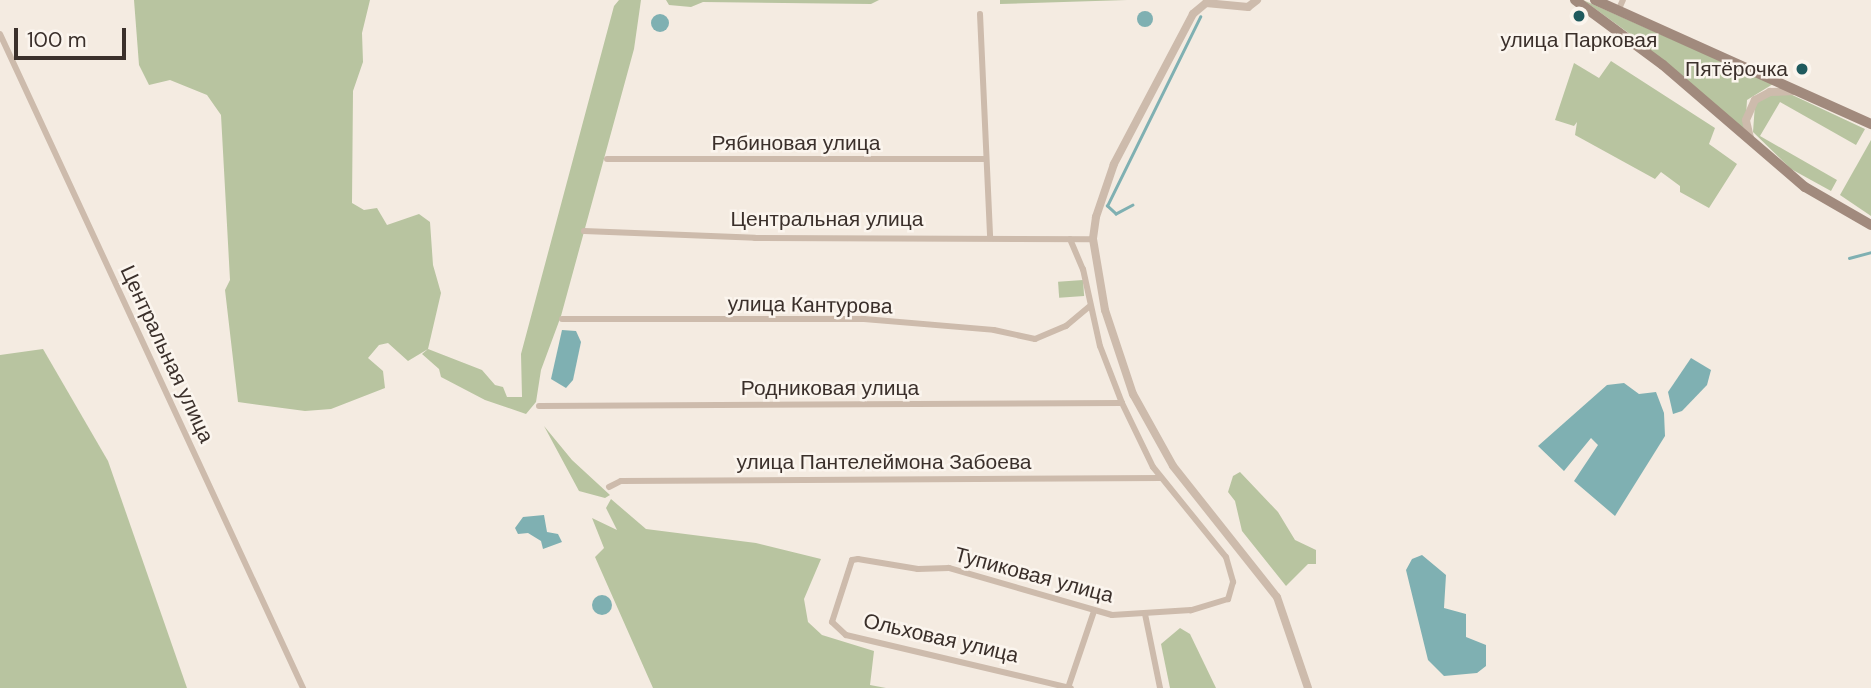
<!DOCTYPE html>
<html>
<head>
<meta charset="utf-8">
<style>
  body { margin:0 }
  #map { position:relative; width:1871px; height:688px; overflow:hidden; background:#f4ebe1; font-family:"DM Sans",sans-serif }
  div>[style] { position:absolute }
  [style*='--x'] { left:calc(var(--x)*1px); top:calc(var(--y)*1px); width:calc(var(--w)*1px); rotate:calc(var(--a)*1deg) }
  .green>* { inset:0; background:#b8c4a0; transform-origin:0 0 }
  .water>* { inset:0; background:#7fb0b2 }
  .round { border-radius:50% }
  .stream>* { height:2.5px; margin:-1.25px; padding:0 1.25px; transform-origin:1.25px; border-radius:1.25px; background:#7fb0b2 }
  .minor>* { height:6px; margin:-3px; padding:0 3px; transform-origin:3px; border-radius:3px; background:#cdbbac }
  .tertiary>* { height:8px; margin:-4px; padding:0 4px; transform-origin:4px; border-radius:4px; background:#cdbbac }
  .secondary>* { height:10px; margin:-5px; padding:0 5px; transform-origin:5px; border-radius:5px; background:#a18a7d }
  .dots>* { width:19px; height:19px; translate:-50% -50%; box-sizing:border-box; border:4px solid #fbf5ee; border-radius:50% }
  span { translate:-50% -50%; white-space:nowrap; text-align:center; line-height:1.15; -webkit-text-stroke:5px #fbf5ee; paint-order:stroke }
  .poi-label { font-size:21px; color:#3b302b }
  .right { translate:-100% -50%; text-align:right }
  .street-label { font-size:21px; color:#3b302b }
  .scale { position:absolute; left:14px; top:28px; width:112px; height:32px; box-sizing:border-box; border:4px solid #3b302b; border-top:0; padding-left:9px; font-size:21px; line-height:24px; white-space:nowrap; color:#3b302b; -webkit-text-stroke:5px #fbf5ee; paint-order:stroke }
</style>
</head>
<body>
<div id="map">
  <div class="green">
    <div style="clip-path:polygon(134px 0,370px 0,362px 33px,363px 62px,353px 91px,352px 203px,364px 210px,377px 208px,387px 225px,419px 214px,430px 222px,433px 265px,441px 293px,428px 349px,482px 370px,495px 385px,503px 387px,507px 397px,522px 397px,521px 354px,614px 6px,619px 0,641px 0,634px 49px,561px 316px,541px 370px,536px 402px,526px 414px,485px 400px,441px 377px,439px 369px,422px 354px,428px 349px,408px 361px,388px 343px,379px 345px,368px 358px,383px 371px,385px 388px,331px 409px,305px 411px,238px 402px,225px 290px,230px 280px,221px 115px,207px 95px,170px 80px,149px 85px,139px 65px)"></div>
    <div style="clip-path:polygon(666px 0,879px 0,871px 4px,703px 2px,691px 7px,669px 5px)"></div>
    <div style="clip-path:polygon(1000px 0,1127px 0,1000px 4px)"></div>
    <div style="clip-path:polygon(1583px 0,1773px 84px,1747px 100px,1745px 133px,1641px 42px)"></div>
    <div style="clip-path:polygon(1611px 61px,1715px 128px,1709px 144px,1737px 164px,1709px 208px,1680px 192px,1680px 186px,1661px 172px,1655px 179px,1575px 135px,1577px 122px,1574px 126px,1555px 120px,1574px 63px,1599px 78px)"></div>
    <div style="clip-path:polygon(1788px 93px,1865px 129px,1856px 145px,1780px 102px,1760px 136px,1837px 180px,1831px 191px,1791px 169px,1753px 132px,1755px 104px,1768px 94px)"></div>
    <div style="clip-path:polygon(1871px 140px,1871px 216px,1840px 195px)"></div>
    <div style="left:1083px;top:280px;width:16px;height:25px;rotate:86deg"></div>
    <div style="clip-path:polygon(43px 349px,108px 461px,187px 688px,0 688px,0 355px)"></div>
    <div style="clip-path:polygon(544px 426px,572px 460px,610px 495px,605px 498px,579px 491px)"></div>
    <div style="clip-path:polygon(1240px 472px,1278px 512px,1295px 540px,1316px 550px,1316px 564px,1308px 564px,1286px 586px,1242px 531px,1235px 501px,1228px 492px,1233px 476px)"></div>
    <div style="clip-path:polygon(611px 499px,646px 529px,756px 543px,821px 559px,804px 599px,808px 622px,822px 635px,874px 651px,870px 685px,886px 688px,653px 688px,595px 557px,604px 548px,592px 518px,617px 530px,606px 508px)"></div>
    <div style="clip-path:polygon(1180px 628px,1190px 634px,1216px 688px,1170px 688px,1161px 644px)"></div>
  </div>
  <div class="water">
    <div class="round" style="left:1137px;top:11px;width:16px;height:16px"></div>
    <div class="round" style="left:651px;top:14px;width:18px;height:18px"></div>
    <div style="clip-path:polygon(562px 330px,576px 331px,581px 342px,573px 380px,566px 388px,551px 379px)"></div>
    <div style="clip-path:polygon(1691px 358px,1711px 370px,1707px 385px,1682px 411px,1673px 414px,1668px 392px)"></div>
    <div style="clip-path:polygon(1624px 383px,1639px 394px,1656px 392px,1664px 413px,1665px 436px,1615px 516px,1574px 481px,1598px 445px,1591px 438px,1564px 471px,1538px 446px,1607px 385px)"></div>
    <div style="clip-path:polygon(544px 515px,547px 532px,558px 534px,562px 542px,543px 549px,541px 541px,528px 533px,518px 534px,515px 528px,523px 517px)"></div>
    <div style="clip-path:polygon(1422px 555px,1446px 575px,1444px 608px,1466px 614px,1466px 637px,1486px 645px,1486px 666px,1477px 673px,1444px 676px,1428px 660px,1406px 570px,1412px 559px)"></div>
    <div class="round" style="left:592px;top:595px;width:20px;height:20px"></div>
  </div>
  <div class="stream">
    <div style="--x:1133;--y:205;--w:19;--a:152"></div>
    <div style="--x:1116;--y:214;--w:12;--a:-138"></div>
    <div style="--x:1107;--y:206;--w:211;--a:-63.8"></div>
    <div style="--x:1849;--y:258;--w:23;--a:-15"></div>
  </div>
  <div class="minor">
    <div style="--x:1618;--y:11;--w:12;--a:-66"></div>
    <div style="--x:980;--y:14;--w:223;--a:87.4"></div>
    <div style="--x:0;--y:34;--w:721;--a:65.14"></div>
    <div style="--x:607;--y:159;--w:379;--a:0"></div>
    <div style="--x:584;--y:231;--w:171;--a:2.3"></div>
    <div style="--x:755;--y:238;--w:338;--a:0.2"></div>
    <div style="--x:1070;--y:239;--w:33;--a:67"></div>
    <div style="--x:1083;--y:269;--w:79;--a:77.6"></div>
    <div style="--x:1100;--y:346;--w:61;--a:68.9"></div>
    <div style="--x:1122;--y:403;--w:71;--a:64.2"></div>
    <div style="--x:1153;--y:467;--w:116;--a:51"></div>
    <div style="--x:1226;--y:557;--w:26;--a:74"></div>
    <div style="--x:1233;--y:582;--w:18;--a:106"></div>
    <div style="--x:1228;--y:599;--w:39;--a:163"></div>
    <div style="--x:1191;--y:610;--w:79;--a:176.4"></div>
    <div style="--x:1112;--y:615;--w:170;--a:-163.9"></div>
    <div style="--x:949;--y:568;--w:31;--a:178"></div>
    <div style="--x:918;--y:569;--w:61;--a:-170.5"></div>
    <div style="--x:858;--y:559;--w:6;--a:171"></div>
    <div style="--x:852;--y:560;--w:65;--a:107.9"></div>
    <div style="--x:832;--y:622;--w:19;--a:43"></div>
    <div style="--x:846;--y:635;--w:231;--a:13.3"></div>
    <div style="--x:562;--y:319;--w:302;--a:0"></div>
    <div style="--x:864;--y:319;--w:130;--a:4.8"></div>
    <div style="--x:994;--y:330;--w:42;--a:12.4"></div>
    <div style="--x:1035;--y:339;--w:34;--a:-23"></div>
    <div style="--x:1066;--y:326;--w:30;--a:-40"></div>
    <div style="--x:539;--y:406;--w:583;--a:-0.29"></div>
    <div style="--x:609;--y:487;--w:13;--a:-27"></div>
    <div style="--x:621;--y:481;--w:540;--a:-0.32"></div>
    <div style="--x:1145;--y:614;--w:76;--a:78.5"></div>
    <div style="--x:1068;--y:688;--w:81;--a:-71.3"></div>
  </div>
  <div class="tertiary">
    <div style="--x:1257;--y:0;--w:11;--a:142"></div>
    <div style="--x:1248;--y:7;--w:42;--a:-174.6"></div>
    <div style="--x:1206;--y:3;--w:17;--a:140"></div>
    <div style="--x:1193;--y:14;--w:170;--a:117.8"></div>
    <div style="--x:1114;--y:164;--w:56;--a:108.8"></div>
    <div style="--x:1096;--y:217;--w:22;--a:98"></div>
    <div style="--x:1093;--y:239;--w:72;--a:80.4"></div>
    <div style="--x:1105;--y:310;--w:89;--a:71.6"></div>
    <div style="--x:1133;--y:394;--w:82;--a:60.9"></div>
    <div style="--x:1173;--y:466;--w:167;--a:51.6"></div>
    <div style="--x:1277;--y:597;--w:96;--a:71.2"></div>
    <div style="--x:1750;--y:138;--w:18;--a:-103"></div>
    <div style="--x:1746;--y:120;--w:22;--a:-66"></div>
    <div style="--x:1755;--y:100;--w:17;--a:-28"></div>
    <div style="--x:1770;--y:92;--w:26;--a:-2"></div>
  </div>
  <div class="secondary">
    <div style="--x:1575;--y:0;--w:109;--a:36.5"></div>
    <div style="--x:1663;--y:65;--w:187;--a:40.7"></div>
    <div style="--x:1805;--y:187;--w:76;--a:29.9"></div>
    <div style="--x:1595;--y:0;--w:303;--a:24.2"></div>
  </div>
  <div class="dots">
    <div style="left:1579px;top:16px;background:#1f5a5e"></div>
    <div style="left:1802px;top:69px;background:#1f5a5e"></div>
  </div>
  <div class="poi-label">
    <span style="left:1579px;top:40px">улица Парковая</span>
    <span class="right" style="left:1788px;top:69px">Пятёрочка</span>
  </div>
  <div class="street-label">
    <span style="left:796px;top:143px">Рябиновая улица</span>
    <span style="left:827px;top:219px">Центральная улица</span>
    <span style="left:810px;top:305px;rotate:1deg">улица Кантурова</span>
    <span style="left:167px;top:354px;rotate:65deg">Центральная улица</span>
    <span style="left:830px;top:388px">Родниковая улица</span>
    <span style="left:884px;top:462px">улица Пантелеймона Забоева</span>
    <span style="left:1034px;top:575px;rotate:15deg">Тупиковая улица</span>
    <span style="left:941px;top:638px;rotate:13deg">Ольховая улица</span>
  </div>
  <div class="scale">100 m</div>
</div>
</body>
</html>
